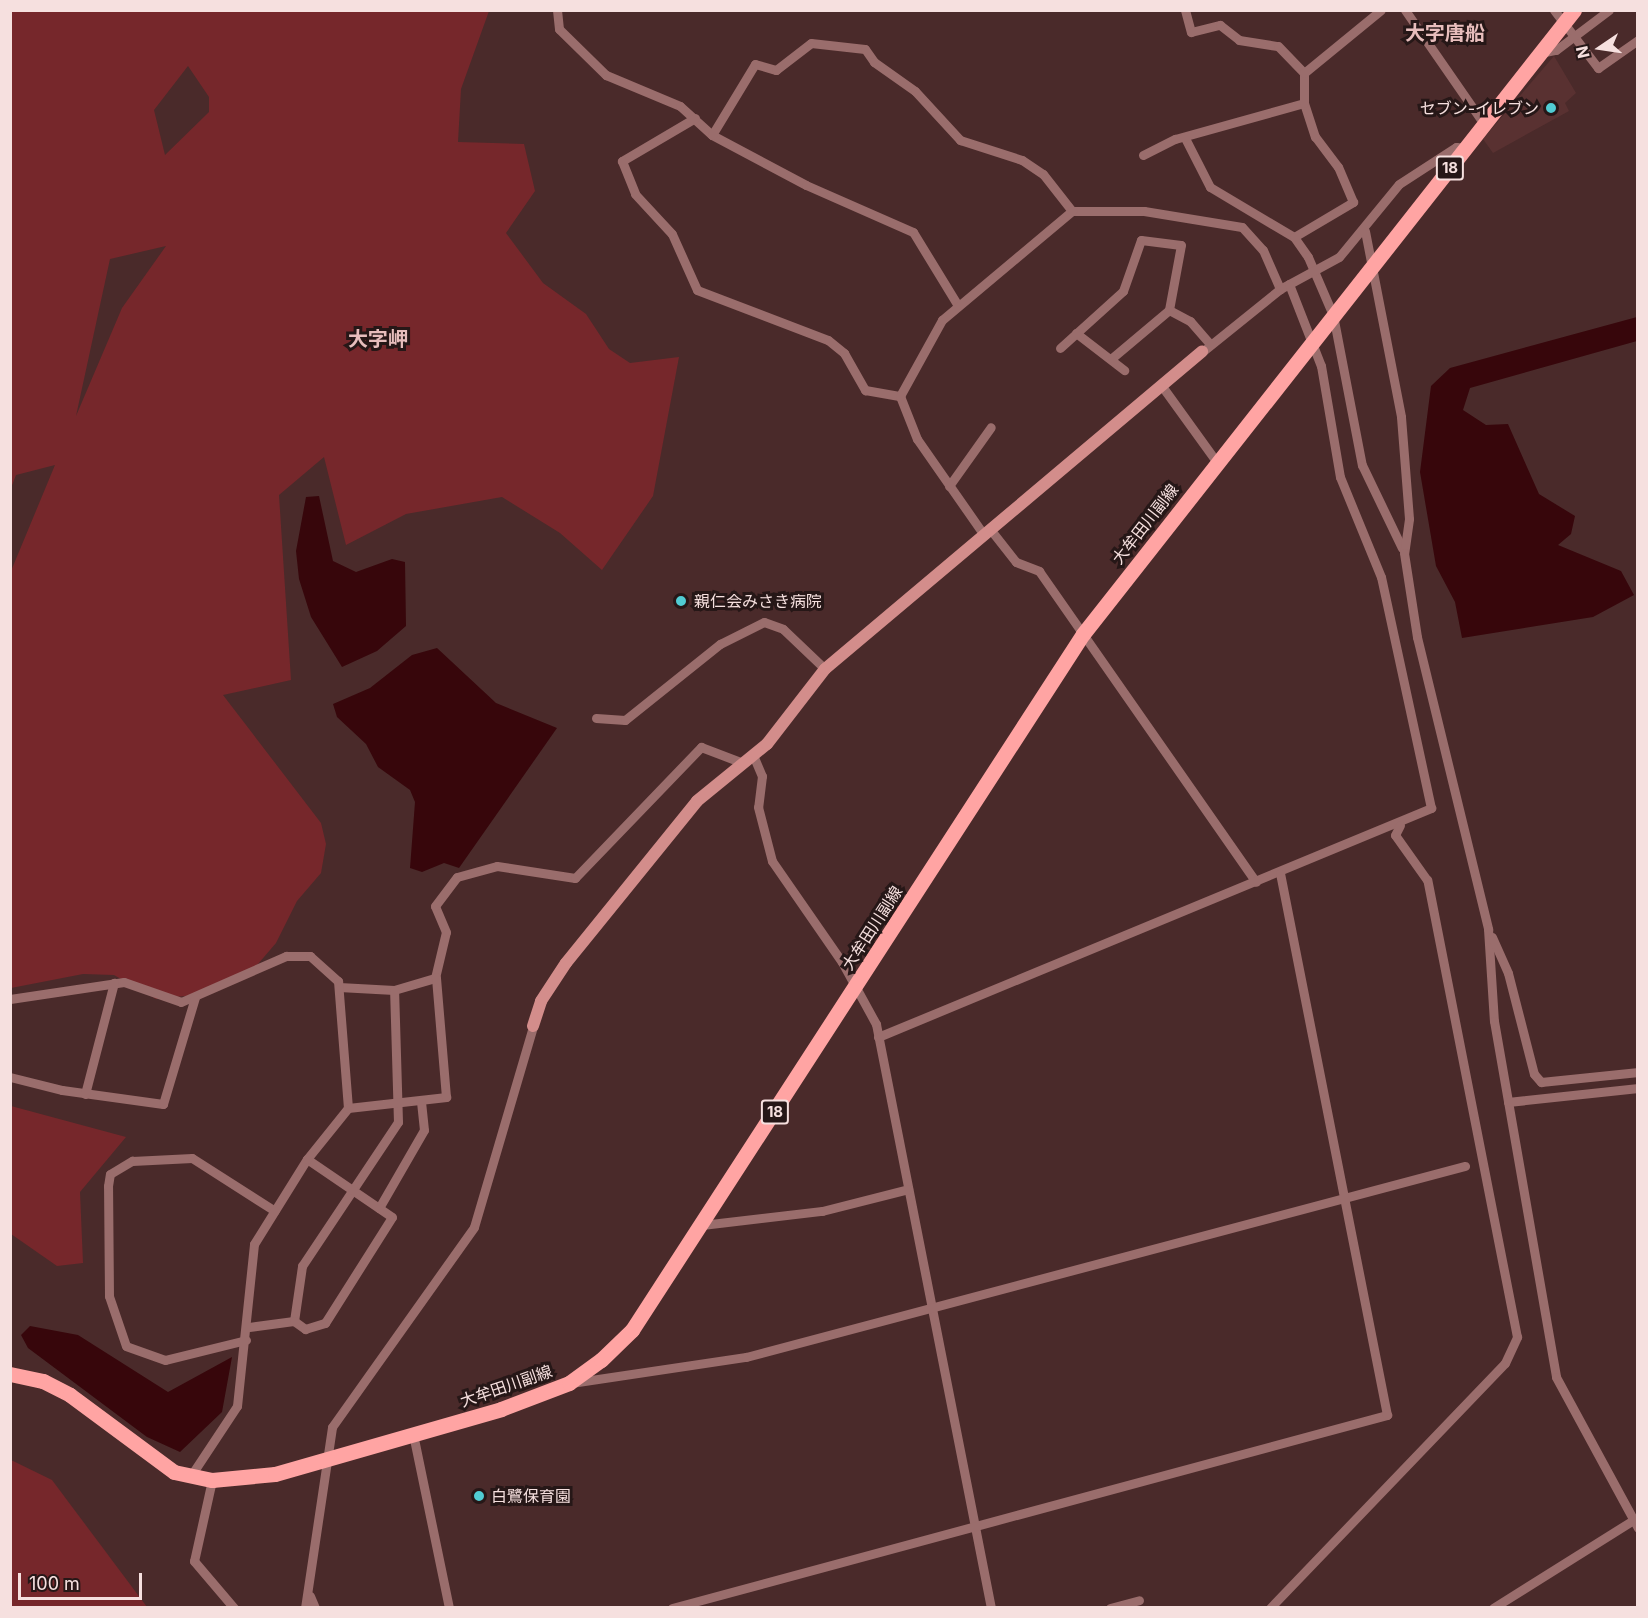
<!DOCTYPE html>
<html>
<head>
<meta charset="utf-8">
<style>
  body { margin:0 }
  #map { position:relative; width:1648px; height:1618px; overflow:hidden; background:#4a2a2a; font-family:Inter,"Noto Sans JP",sans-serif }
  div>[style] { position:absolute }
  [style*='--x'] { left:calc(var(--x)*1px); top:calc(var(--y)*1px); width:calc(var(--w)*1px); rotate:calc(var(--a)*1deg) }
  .built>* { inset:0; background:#593131 }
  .green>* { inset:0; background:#76272b }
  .water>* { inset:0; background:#37060b }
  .street>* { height:9px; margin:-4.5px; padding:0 4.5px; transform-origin:4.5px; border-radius:4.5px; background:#9a6d6c }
  .secondary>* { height:12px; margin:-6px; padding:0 6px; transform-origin:6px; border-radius:6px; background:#d38d8b }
  .primary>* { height:15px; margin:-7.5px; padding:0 7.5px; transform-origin:7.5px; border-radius:7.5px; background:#ffa4a3 }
  .dots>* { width:16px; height:16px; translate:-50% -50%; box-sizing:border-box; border:3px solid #261717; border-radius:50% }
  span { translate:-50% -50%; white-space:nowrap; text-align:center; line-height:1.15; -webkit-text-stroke:6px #261717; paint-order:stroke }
  .shield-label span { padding:2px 4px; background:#261717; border:2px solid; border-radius:4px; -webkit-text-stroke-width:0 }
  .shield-label { font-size:15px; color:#f6e0df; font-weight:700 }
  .poi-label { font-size:16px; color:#f6e0df }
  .right { translate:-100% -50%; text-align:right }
  .left { translate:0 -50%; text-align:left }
  .street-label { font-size:16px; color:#f6e0df }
  .quarter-label { font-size:20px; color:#e7bdbc; font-weight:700 }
  .frame { position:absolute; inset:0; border:12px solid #f6e0df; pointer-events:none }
  .north { position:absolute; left:1570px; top:18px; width:60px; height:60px; -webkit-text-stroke:4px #261717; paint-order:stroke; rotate:257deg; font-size:16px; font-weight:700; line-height:24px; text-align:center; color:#f6e0df }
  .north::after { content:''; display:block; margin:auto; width:21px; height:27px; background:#f6e0df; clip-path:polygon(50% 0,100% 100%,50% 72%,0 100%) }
  .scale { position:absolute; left:18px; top:1573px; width:124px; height:27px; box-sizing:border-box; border:3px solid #f6e0df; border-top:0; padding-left:8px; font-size:18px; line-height:21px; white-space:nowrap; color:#f6e0df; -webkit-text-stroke:4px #261717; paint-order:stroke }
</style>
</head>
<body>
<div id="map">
  <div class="built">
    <div style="clip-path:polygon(1554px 56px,1576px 93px,1565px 103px,1569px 111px,1493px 153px,1483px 139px)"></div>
  </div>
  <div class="green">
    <div style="clip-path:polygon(evenodd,10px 11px,489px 11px,461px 89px,458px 142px,524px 144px,535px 191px,506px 233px,543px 283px,586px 314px,609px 349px,630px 363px,679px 357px,653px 496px,602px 570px,560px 533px,502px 497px,406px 514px,346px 545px,324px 457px,279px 495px,291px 680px,223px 695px,321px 823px,326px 844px,321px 873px,297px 901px,276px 943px,258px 964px,205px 994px,156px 999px,114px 975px,83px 974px,11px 988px,11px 571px,55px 465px,16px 475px,11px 488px,10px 11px,188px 66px,209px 97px,209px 112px,165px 155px,154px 110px,188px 66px,10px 11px,166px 246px,122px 308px,76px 416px,110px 259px,166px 246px)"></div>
    <div style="clip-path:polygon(11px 1106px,126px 1137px,80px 1192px,83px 1263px,57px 1266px,11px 1234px)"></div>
    <div style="clip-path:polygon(11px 1460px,52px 1480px,147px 1607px,11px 1607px)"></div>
  </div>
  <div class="water">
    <div style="clip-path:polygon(1637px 317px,1637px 341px,1470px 388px,1463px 410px,1486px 425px,1508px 424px,1539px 494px,1575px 516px,1571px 534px,1558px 545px,1621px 571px,1634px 595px,1593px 617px,1462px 638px,1455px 602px,1436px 566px,1420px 472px,1431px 386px,1450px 368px)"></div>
    <div style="clip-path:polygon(319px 496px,333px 561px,356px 572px,392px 559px,405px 562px,406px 626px,377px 651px,342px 667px,311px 617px,299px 579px,296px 551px,306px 497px)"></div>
    <div style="clip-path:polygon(437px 648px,496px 703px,557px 728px,459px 868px,444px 863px,422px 872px,410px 868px,415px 802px,410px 790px,378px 767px,366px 744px,337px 717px,333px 704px,370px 688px,412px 655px)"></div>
    <div style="clip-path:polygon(30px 1326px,78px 1335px,168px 1392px,232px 1357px,222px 1412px,180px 1452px,147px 1437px,28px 1348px,21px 1335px)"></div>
  </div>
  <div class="street">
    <div style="--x:557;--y:10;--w:19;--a:84"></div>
    <div style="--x:559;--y:29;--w:66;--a:44.4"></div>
    <div style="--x:606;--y:75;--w:80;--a:22.7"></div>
    <div style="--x:680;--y:106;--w:43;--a:42.2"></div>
    <div style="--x:712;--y:135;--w:106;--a:28"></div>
    <div style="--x:806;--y:185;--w:117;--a:23.7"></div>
    <div style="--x:913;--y:232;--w:84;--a:58.6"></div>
    <div style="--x:1185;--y:10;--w:23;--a:75"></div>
    <div style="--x:1191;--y:32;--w:30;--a:-14"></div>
    <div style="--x:1220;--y:25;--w:24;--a:38"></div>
    <div style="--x:1239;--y:40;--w:39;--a:9"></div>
    <div style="--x:1278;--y:46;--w:37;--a:46"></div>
    <div style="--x:1405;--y:10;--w:139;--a:55.3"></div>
    <div style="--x:1554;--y:10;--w:73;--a:52.8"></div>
    <div style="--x:1598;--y:68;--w:49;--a:-35"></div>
    <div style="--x:1540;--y:53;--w:16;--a:-11"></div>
    <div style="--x:1556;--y:50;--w:66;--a:-37"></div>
    <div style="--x:695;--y:118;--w:85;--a:149.5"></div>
    <div style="--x:622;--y:161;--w:35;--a:68"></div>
    <div style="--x:635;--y:194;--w:54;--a:47.2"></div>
    <div style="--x:672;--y:234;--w:61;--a:65.9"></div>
    <div style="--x:697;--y:290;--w:140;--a:20.9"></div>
    <div style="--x:828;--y:340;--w:21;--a:39"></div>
    <div style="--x:844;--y:353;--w:43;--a:60.4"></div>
    <div style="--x:865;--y:390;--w:36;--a:10"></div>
    <div style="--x:712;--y:135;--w:83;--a:-58.8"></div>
    <div style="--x:755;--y:64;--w:22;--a:16"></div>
    <div style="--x:776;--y:70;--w:44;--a:-37.6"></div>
    <div style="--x:811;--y:43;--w:54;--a:6.3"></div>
    <div style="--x:865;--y:49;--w:16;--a:55"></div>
    <div style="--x:874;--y:62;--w:50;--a:35.3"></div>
    <div style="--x:915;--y:91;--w:67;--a:47.4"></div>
    <div style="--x:960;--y:140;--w:65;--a:17.9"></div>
    <div style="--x:1022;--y:160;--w:25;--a:34"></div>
    <div style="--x:1043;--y:174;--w:47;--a:51.9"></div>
    <div style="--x:1185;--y:138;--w:55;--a:63"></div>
    <div style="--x:1210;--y:187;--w:98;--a:30.8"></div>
    <div style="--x:1294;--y:237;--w:24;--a:55"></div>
    <div style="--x:1308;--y:257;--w:63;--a:66.7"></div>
    <div style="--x:1333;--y:315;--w:153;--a:79.1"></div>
    <div style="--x:1362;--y:465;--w:92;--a:64.3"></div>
    <div style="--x:1143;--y:155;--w:36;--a:-27"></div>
    <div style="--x:1175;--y:139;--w:134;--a:-15.6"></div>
    <div style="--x:1072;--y:211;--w:72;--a:0"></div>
    <div style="--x:1144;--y:211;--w:99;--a:9.3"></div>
    <div style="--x:1242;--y:227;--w:31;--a:48"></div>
    <div style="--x:1263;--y:250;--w:43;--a:66.4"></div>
    <div style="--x:1365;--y:231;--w:189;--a:79"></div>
    <div style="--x:1401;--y:417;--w:102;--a:85.5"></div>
    <div style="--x:1409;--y:519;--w:34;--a:98"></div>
    <div style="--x:1404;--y:553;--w:85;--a:81.2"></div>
    <div style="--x:1417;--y:637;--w:301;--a:76.3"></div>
    <div style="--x:1488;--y:929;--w:92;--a:86.3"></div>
    <div style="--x:1494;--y:1021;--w:361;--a:80.1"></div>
    <div style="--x:1556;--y:1377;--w:172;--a:61.5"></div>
    <div style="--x:1294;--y:237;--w:69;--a:-30.7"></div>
    <div style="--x:1353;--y:202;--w:38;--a:-113"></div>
    <div style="--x:1338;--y:167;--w:38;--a:-127"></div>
    <div style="--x:1315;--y:137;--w:36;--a:-108"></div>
    <div style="--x:1304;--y:103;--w:30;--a:-90"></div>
    <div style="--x:1304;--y:73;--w:99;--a:-39.3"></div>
    <div style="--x:1076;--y:333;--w:61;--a:37.6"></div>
    <div style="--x:1060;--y:348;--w:85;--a:-42.1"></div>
    <div style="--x:1123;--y:291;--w:54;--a:-70.6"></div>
    <div style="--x:1141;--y:240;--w:40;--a:7.1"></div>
    <div style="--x:1181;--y:245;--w:66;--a:100.5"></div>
    <div style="--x:1169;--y:310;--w:24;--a:28"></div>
    <div style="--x:1190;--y:321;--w:30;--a:49"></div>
    <div style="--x:1202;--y:352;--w:100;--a:-38.9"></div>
    <div style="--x:1280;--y:289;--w:67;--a:-28.5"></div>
    <div style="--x:1339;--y:257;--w:94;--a:-50.6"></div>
    <div style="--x:1399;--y:184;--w:68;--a:-33"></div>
    <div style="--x:1456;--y:147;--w:10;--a:6"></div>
    <div style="--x:1112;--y:358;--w:75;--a:-40.1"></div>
    <div style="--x:1164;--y:389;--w:89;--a:54.2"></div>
    <div style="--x:949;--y:486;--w:72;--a:-54.6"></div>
    <div style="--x:990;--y:529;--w:42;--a:51.8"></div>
    <div style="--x:1016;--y:562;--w:25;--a:21"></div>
    <div style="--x:1039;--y:571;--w:379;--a:55.1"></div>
    <div style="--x:984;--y:535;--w:117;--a:-124.9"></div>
    <div style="--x:917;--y:439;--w:46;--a:-111.6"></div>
    <div style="--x:900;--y:396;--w:87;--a:-61.1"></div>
    <div style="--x:942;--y:320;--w:170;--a:-40"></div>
    <div style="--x:596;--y:718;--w:29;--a:4"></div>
    <div style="--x:625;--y:720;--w:122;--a:-38.7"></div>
    <div style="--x:720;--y:644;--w:49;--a:-26.6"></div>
    <div style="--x:764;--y:622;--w:20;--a:20"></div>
    <div style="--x:783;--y:629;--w:58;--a:43.6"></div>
    <div style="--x:753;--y:755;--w:23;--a:67"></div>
    <div style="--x:762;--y:776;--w:31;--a:97"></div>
    <div style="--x:758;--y:807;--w:56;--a:75.5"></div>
    <div style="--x:772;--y:861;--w:123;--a:55.3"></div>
    <div style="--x:842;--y:962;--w:71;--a:61.3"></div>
    <div style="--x:876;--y:1024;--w:595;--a:78.86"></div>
    <div style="--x:1492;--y:937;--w:39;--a:66"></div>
    <div style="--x:1508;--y:973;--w:104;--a:75.6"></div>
    <div style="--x:1534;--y:1074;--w:11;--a:49"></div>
    <div style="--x:1541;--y:1082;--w:98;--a:-5.9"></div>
    <div style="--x:339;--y:987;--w:55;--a:3.1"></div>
    <div style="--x:394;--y:990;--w:43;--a:-16.3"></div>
    <div style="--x:435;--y:978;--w:47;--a:-76.6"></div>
    <div style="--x:446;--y:932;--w:28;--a:-113"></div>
    <div style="--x:435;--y:906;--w:36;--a:-53"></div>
    <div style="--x:457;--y:877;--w:41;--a:-15.4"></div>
    <div style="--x:497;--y:866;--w:79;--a:8.7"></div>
    <div style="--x:575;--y:878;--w:182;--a:-46.1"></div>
    <div style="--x:701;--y:747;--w:45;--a:20.9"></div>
    <div style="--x:10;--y:999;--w:115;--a:-8.5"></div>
    <div style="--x:124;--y:982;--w:60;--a:19.3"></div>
    <div style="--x:181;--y:1002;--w:115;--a:-23.7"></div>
    <div style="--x:286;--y:956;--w:24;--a:0"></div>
    <div style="--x:310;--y:956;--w:38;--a:42"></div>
    <div style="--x:338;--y:981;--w:127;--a:85.5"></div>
    <div style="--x:878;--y:1037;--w:599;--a:-22.49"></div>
    <div style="--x:1431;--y:808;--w:236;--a:-102.2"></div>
    <div style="--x:1381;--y:577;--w:108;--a:-112.3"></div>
    <div style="--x:1340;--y:477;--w:113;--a:-99.7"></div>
    <div style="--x:1321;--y:366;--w:88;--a:-111.3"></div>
    <div style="--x:10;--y:1077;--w:54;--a:14"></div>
    <div style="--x:62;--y:1090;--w:102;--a:7.9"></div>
    <div style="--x:163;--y:1104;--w:112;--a:-73.3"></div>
    <div style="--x:85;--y:1094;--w:115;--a:-75.4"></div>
    <div style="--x:1508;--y:1102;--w:131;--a:-6.1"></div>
    <div style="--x:379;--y:1208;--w:90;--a:-60"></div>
    <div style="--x:424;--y:1130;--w:30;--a:-96"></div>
    <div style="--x:702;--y:1225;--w:121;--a:-6.7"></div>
    <div style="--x:822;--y:1211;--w:89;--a:-14.3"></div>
    <div style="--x:294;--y:1321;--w:56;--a:-81.7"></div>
    <div style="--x:302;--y:1266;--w:173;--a:-56.3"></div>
    <div style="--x:398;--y:1122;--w:132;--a:-91.7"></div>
    <div style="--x:249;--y:1327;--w:45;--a:-7.6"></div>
    <div style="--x:294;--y:1321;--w:14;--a:36"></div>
    <div style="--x:305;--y:1329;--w:21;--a:-17"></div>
    <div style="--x:325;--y:1323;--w:125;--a:-57.7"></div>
    <div style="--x:392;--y:1217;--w:103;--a:-145.7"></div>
    <div style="--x:246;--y:1340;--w:83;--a:166.1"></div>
    <div style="--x:165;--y:1360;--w:41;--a:-160.3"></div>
    <div style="--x:126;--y:1346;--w:53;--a:-108.8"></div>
    <div style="--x:109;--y:1296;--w:110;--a:-90.5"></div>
    <div style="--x:108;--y:1186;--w:12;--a:-81"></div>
    <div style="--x:110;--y:1174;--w:26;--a:-31"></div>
    <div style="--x:132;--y:1161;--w:60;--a:-2.9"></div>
    <div style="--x:192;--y:1158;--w:98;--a:32.6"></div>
    <div style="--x:571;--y:1383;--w:177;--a:-8.5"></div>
    <div style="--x:746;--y:1357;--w:744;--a:-14.88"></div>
    <div style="--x:413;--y:1434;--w:178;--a:78.3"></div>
    <div style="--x:190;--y:1477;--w:85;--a:-56.5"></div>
    <div style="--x:237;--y:1406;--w:163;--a:-84"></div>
    <div style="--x:254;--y:1244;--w:100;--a:-58.1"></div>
    <div style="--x:307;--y:1159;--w:65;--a:-51.2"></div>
    <div style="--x:348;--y:1108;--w:99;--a:-6.4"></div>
    <div style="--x:446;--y:1097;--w:120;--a:-94.8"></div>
    <div style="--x:212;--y:1480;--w:83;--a:102.5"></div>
    <div style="--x:194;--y:1561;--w:62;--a:49.6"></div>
    <div style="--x:310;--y:1596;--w:13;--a:67"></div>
    <div style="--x:305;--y:1608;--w:183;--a:-81.5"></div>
    <div style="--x:332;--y:1427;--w:245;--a:-54.6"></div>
    <div style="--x:474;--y:1227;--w:209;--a:-73.6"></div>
    <div style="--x:672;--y:1608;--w:741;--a:-15.11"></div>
    <div style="--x:1387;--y:1415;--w:552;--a:-101.17"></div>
    <div style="--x:1110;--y:1608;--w:30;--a:-15"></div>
    <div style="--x:1270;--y:1608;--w:339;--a:-46.2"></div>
    <div style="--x:1505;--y:1363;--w:29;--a:-65"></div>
    <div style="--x:1517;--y:1337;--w:466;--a:-101.1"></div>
    <div style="--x:1427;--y:880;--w:55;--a:-125.4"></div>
    <div style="--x:1395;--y:835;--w:11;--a:-63"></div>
    <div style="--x:1493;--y:1608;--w:168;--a:-32.1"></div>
  </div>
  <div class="secondary">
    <div style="--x:533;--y:1026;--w:26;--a:-72"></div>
    <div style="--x:541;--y:1001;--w:45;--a:-56.7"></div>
    <div style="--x:566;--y:963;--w:208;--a:-51"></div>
    <div style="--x:697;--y:801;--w:90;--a:-39.2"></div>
    <div style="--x:767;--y:744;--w:95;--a:-52.3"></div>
    <div style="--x:825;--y:669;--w:493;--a:-40.1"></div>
  </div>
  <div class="primary">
    <div style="--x:10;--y:1374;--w:34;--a:12"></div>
    <div style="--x:43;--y:1381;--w:30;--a:27"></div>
    <div style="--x:70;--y:1395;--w:129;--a:36.5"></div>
    <div style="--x:174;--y:1472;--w:39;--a:12"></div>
    <div style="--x:212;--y:1480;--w:63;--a:-5.4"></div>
    <div style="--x:275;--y:1474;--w:235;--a:-16"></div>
    <div style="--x:501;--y:1409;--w:73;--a:-20.9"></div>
    <div style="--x:569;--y:1383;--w:39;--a:-36"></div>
    <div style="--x:601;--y:1360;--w:43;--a:-44.1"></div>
    <div style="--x:632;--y:1330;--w:829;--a:-57.06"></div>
    <div style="--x:1083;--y:634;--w:794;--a:-51.8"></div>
  </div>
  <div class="dots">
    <div style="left:1551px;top:108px;background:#51ccd3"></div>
    <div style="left:681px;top:601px;background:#51ccd3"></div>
    <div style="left:479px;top:1496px;background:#51ccd3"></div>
  </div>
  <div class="shield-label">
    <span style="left:1450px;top:168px">18</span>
    <span style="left:775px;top:1112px">18</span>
  </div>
  <div class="poi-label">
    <span class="right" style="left:1539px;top:108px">セブン-イレブン</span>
    <span class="left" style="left:694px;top:601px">親仁会みさき病院</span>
    <span class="left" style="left:491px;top:1496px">白鷺保育園</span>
  </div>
  <div class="street-label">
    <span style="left:1145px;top:524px;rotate:-52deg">大牟田川副線</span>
    <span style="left:872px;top:928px;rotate:-57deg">大牟田川副線</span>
    <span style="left:506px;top:1386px;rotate:-19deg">大牟田川副線</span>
  </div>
  <div class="quarter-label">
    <span style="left:1445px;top:33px">大字唐船</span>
    <span style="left:378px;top:339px">大字岬</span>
  </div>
  <div class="frame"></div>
  <div class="north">N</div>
  <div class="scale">100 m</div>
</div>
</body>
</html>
